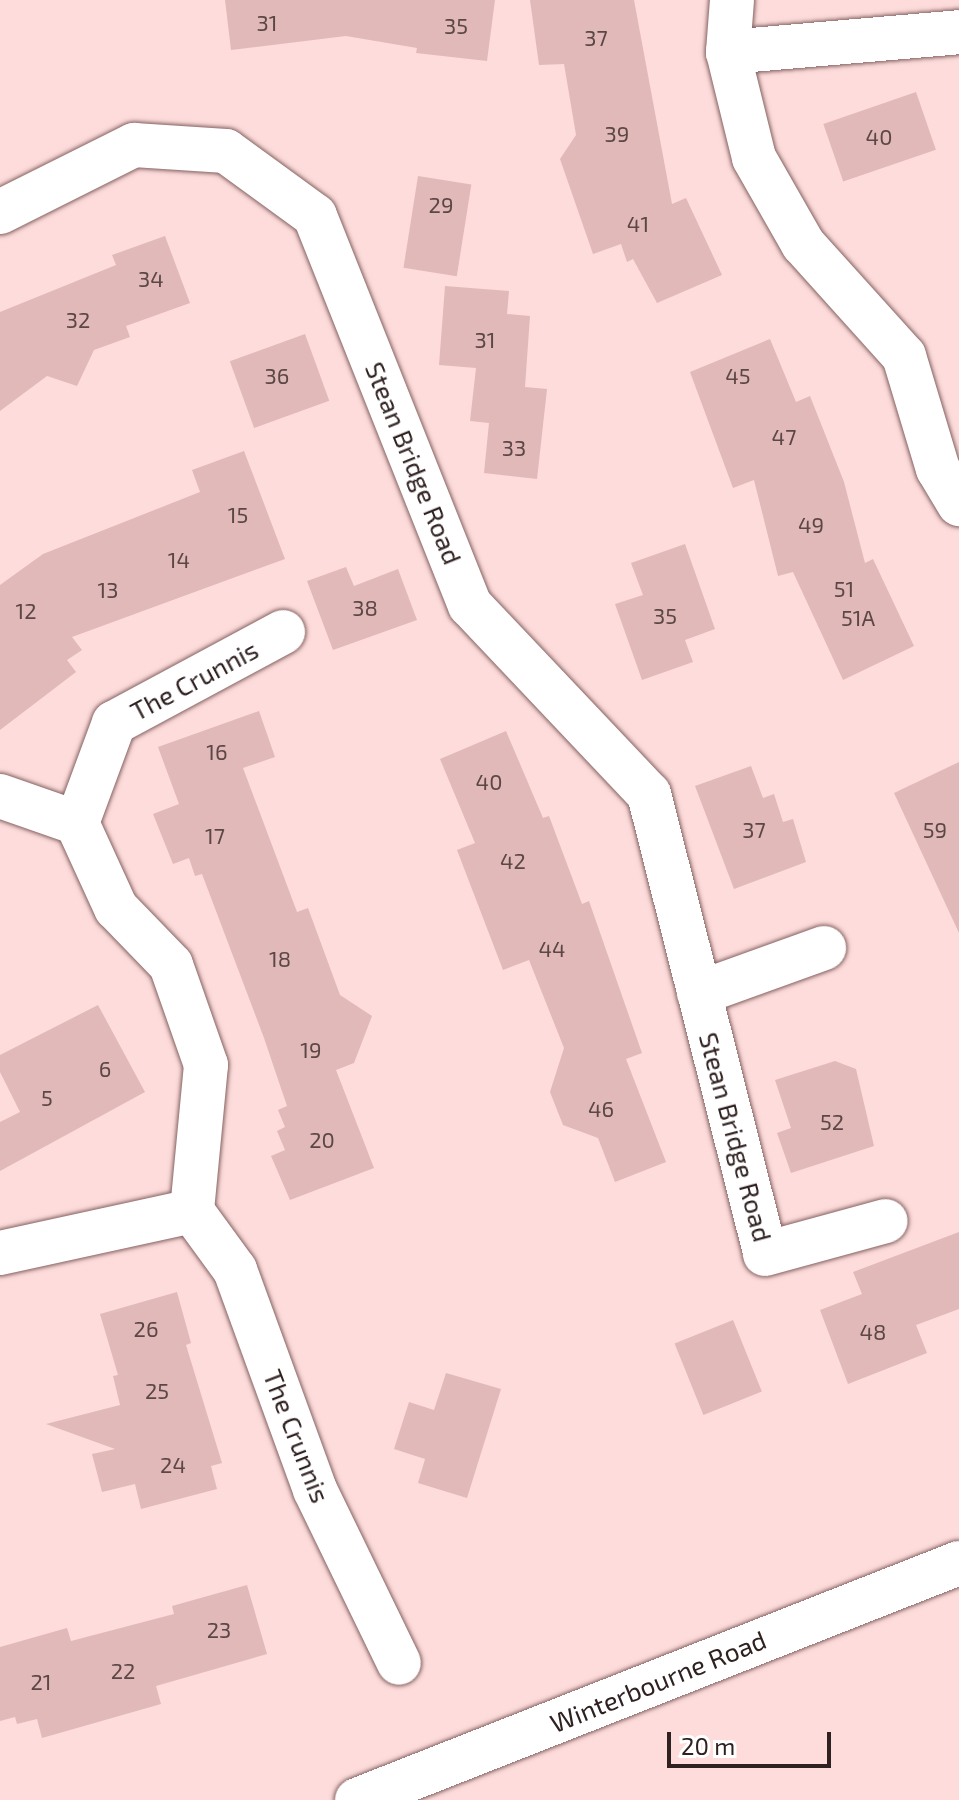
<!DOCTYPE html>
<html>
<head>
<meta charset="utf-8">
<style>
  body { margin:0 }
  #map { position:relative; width:959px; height:1800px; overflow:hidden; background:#fddcdb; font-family:"Exo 2",sans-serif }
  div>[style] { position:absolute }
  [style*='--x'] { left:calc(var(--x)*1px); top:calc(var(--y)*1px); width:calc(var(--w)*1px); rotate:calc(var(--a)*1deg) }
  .building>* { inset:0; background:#e1b9b8; transform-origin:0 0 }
  .roads { filter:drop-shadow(0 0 2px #856261) drop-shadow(0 0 2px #856261) }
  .minor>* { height:44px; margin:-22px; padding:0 22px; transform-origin:22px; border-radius:22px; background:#fff }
  .major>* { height:44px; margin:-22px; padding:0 22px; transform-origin:22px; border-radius:22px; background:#fff }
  span { translate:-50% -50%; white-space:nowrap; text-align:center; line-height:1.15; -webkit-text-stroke:6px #fff; paint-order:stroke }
  .number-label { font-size:22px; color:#5c4747 }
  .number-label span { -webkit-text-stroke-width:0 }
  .street-label { font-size:26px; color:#302121 }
  .scale { position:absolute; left:667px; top:1732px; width:164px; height:36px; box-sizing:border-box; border:4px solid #302121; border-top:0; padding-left:10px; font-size:24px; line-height:28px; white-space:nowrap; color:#302121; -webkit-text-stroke:6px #fff; paint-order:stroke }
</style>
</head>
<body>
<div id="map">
  <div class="building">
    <div style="clip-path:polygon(225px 0,495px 0,487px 61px,416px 53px,417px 48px,346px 36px,231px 50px)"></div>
    <div style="clip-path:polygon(530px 0,634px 0,672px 204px,686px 198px,722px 275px,657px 303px,633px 259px,627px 262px,621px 244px,593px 254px,560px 159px,576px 135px,564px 64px,539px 65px)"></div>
    <div style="left:916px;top:92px;width:61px;height:98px;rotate:71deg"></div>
    <div style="left:418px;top:176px;width:54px;height:93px;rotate:9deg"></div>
    <div style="clip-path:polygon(165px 236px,190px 303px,126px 326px,130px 337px,94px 350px,77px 386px,47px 376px,0 411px,0 312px,116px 265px,112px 255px)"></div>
    <div style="clip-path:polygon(445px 286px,509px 291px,507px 314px,530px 316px,525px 387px,547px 389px,537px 479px,484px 473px,489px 423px,470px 421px,476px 368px,439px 365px)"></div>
    <div style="left:305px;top:334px;width:71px;height:80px;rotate:70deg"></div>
    <div style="clip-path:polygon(770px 339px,796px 402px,810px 396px,844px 482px,865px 563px,873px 559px,914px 646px,843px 680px,793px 572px,778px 576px,754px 480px,733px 488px,690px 372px)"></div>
    <div style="clip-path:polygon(244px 451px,285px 559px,72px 637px,82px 650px,67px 660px,76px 672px,0 730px,0 585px,43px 554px,200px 492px,192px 470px)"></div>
    <div style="clip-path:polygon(685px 544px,715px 629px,685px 640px,693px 662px,642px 680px,615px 604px,643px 595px,631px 563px)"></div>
    <div style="clip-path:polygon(346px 567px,354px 586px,398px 569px,417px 620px,333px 650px,307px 581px)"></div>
    <div style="clip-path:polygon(259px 711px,275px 757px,243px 768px,297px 912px,308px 908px,340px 995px,372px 1016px,354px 1063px,336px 1070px,374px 1168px,290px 1200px,271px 1156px,285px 1150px,277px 1131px,285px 1127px,278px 1110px,287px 1106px,264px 1038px,202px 874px,195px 876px,189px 858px,173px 864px,153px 814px,179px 804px,158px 747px)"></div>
    <div style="clip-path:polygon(506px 731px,543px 818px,549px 816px,582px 904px,589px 901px,642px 1053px,626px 1059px,666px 1162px,615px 1182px,598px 1138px,563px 1125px,550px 1092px,564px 1048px,529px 960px,503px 970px,457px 850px,475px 843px,440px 759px)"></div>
    <div style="clip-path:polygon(959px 762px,959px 933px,894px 793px)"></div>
    <div style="clip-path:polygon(751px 766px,763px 798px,774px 794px,783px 822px,793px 819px,806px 862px,734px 889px,695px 786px)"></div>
    <div style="clip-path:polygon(98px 1005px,145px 1092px,0 1171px,0 1122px,20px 1112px,0 1072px,0 1055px)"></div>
    <div style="clip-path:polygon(835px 1061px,856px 1069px,874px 1146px,791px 1173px,777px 1133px,791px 1128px,775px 1080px)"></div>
    <div style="clip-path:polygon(959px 1232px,959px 1309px,916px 1325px,927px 1353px,848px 1384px,820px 1310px,862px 1294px,853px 1272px)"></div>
    <div style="clip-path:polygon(177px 1292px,191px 1343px,186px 1345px,222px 1463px,211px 1466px,217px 1489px,141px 1509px,135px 1484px,102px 1492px,92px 1454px,115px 1449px,46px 1424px,120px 1405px,113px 1376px,118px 1375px,100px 1314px)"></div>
    <div style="left:733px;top:1320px;width:77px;height:63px;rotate:68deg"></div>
    <div style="clip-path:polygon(446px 1373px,501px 1389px,467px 1498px,418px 1483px,425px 1459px,394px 1449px,409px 1402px,434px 1410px)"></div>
    <div style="clip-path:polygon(247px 1585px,267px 1654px,156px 1686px,161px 1704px,42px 1738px,37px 1719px,17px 1724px,15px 1717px,0 1721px,0 1647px,67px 1628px,71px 1641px,174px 1614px,172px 1606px)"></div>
  </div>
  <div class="roads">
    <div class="minor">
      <div style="--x:732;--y:0;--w:52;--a:94.4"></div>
      <div style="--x:728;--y:52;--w:109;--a:76.2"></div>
      <div style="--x:754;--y:158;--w:99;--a:60.3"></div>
      <div style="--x:803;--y:244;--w:151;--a:48"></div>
      <div style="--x:904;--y:356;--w:118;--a:73.3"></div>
      <div style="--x:938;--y:469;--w:41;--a:59"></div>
      <div style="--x:728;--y:52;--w:232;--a:-4.9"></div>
      <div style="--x:0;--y:212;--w:150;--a:-26.6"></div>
      <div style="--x:134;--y:145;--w:92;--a:3.7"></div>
      <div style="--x:226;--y:151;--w:110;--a:36.1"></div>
      <div style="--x:315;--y:216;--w:419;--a:68.3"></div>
      <div style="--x:470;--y:605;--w:260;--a:46.6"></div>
      <div style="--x:649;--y:794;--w:474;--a:75.8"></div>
      <div style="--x:765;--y:1254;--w:125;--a:-15.3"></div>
      <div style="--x:0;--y:796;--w:82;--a:19.3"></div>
      <div style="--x:77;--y:823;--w:94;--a:65.4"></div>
      <div style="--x:116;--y:908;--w:79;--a:46"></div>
      <div style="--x:171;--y:965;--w:106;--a:70.7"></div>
      <div style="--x:206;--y:1065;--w:147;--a:95.5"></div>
      <div style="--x:77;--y:823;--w:107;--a:-69.7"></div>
      <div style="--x:114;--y:723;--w:192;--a:-28.3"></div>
      <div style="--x:699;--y:993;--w:133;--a:-19.8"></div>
      <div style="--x:0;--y:1253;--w:197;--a:-12.3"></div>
      <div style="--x:192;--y:1211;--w:73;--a:53.9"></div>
      <div style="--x:235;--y:1270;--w:234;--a:70"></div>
      <div style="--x:315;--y:1490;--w:192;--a:64.1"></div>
    </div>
    <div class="major">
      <div style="--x:357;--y:1800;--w:647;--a:-21.49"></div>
    </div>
  </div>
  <div class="number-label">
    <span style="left:267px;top:23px">31</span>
    <span style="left:456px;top:26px">35</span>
    <span style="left:596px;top:38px">37</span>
    <span style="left:617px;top:134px">39</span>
    <span style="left:879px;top:137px">40</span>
    <span style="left:441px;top:205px">29</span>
    <span style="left:638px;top:224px">41</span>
    <span style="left:151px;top:279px">34</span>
    <span style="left:78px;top:320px">32</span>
    <span style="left:485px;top:340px">31</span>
    <span style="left:277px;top:376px">36</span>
    <span style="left:738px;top:376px">45</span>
    <span style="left:784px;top:437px">47</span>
    <span style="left:514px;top:448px">33</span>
    <span style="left:238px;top:515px">15</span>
    <span style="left:811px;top:525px">49</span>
    <span style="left:179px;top:560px">14</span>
    <span style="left:844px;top:589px">51</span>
    <span style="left:108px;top:590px">13</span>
    <span style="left:365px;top:608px">38</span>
    <span style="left:26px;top:611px">12</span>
    <span style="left:665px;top:616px">35</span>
    <span style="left:858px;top:618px">51A</span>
    <span style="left:217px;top:752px">16</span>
    <span style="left:489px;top:782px">40</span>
    <span style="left:754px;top:830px">37</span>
    <span style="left:935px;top:830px">59</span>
    <span style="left:215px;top:836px">17</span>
    <span style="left:513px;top:861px">42</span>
    <span style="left:552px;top:949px">44</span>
    <span style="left:280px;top:959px">18</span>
    <span style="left:311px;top:1050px">19</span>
    <span style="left:105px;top:1069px">6</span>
    <span style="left:47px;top:1098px">5</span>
    <span style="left:601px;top:1109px">46</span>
    <span style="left:832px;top:1122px">52</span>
    <span style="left:322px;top:1140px">20</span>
    <span style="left:146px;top:1329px">26</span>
    <span style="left:873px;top:1332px">48</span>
    <span style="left:157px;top:1391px">25</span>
    <span style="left:173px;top:1465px">24</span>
    <span style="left:219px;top:1630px">23</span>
    <span style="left:123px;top:1671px">22</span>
    <span style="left:41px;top:1682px">21</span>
  </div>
  <div class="street-label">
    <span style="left:414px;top:463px;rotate:68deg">Stean Bridge Road</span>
    <span style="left:194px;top:680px;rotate:-28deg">The Crunnis</span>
    <span style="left:736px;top:1137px;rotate:75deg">Stean Bridge Road</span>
    <span style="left:297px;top:1436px;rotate:69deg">The Crunnis</span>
    <span style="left:658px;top:1681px;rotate:-22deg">Winterbourne Road</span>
  </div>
  <div class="scale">20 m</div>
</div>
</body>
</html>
